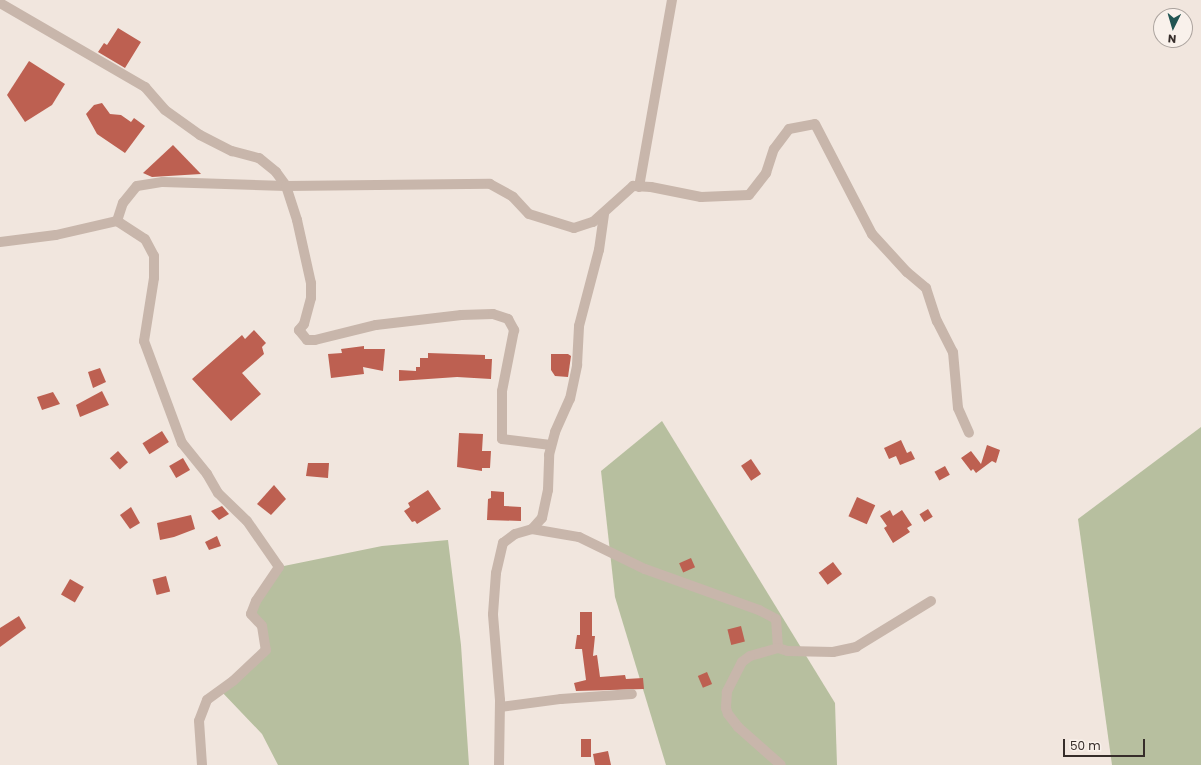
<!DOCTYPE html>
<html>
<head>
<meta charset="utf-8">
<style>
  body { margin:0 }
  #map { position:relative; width:1201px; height:765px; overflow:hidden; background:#f1e6de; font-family:Poppins,sans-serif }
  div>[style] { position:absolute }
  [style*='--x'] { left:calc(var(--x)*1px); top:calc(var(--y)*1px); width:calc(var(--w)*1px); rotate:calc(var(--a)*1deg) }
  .green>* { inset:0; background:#b7bf9f }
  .building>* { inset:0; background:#bd6051; transform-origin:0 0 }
  .minor>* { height:10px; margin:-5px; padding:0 5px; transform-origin:5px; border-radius:5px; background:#c8b6ab }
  span { translate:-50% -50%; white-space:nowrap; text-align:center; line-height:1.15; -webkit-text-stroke:3.5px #f9f1eb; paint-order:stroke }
  .north { position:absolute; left:1153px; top:8px; width:40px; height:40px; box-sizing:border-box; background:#f9f1eb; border:1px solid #aba39e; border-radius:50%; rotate:185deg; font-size:11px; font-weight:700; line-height:16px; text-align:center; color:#362d2a }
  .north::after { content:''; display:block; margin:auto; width:14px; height:18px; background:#225553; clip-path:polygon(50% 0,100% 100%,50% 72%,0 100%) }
  .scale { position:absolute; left:1063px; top:739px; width:82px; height:18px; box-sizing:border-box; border:2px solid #362d2a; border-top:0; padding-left:5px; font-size:12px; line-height:14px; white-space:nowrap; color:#362d2a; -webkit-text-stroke:3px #f9f1eb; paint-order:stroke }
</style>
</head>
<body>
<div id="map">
  <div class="green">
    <div style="clip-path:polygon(662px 421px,835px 703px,837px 765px,666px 765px,615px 597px,601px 471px)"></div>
    <div style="clip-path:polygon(1201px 427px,1201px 765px,1112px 765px,1078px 519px)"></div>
    <div style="clip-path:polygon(448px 540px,461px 645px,469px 765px,278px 765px,262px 734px,220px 690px,266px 650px,262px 626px,251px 614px,279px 567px,382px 546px)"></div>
  </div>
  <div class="building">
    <div style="clip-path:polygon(118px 28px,141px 42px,125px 68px,98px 52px,104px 43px,107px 45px)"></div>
    <div style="clip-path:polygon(29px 61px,65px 84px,52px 105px,25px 122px,7px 95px)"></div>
    <div style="clip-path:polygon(102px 103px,110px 114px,121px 115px,131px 122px,134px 118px,145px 126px,125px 153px,97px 134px,86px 114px,94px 105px)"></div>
    <div style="clip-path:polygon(173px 145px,201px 174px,152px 177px,143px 173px)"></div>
    <div style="clip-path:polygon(254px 330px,266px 343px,262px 347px,264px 354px,242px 373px,261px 394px,231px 421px,192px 379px,242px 335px,245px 339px)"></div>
    <div style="clip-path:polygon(364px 346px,364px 349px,385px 349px,383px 371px,363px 367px,364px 374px,331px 378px,328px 354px,342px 353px,341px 349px)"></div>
    <div style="clip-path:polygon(428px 353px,485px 355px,485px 359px,492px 359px,491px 379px,457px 377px,399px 381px,399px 370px,416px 371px,416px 367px,420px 367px,420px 358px,428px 358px)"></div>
    <div style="clip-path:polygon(551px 354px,568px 354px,571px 356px,568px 377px,555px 376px,551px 370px)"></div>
    <div style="clip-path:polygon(100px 368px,106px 382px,93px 388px,88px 372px)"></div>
    <div style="clip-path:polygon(102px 391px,109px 405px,80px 417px,76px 405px)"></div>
    <div style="clip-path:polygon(53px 392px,60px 404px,42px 410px,37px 397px)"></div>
    <div style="left:162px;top:431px;width:13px;height:23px;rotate:58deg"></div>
    <div style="clip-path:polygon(459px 433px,483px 434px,482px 451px,491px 451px,490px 468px,482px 468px,482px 471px,457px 467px)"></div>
    <div style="clip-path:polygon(901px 440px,907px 453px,911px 451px,915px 459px,900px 465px,896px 456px,889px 459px,884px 448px)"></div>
    <div style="clip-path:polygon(987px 445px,1000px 450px,996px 463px,992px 461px,976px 473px,973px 469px,971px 471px,961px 458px,971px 451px,981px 464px)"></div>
    <div style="left:118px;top:451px;width:15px;height:11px;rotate:48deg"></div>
    <div style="left:183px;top:458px;width:14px;height:16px;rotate:60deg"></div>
    <div style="left:751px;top:459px;width:18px;height:12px;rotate:56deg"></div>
    <div style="clip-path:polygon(308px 463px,329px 463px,328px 478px,306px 476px)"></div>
    <div style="left:945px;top:466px;width:10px;height:12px;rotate:61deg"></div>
    <div style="clip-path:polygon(274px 485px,286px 499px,271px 515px,257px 504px)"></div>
    <div style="clip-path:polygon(428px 490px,441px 509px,417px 524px,415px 521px,412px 522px,404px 511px,410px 507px,408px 503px)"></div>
    <div style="clip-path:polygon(491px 491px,504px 492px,504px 506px,521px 507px,521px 521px,487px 520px,488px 499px,491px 498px)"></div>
    <div style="left:857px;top:497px;width:20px;height:21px;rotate:24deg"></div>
    <div style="clip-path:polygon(222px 506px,229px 514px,219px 520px,211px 511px)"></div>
    <div style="clip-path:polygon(131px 507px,140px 523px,130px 529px,120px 515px)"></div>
    <div style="left:928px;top:509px;width:9px;height:10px;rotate:58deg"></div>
    <div style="clip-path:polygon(890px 510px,893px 516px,902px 510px,912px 525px,907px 528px,910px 532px,893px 543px,884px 528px,887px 526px,880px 516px)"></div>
    <div style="clip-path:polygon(191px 515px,195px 529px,174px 537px,160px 540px,157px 523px)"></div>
    <div style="clip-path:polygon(217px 536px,221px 546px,209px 550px,205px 542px)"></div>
    <div style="left:691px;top:558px;width:10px;height:13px;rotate:66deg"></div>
    <div style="left:833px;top:562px;width:15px;height:18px;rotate:53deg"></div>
    <div style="left:166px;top:576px;width:16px;height:14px;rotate:75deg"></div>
    <div style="left:70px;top:579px;width:16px;height:18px;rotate:30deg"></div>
    <div style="clip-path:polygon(580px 612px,592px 612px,592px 636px,595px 636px,593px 656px,597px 655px,600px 677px,625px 675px,626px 679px,643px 678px,644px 689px,576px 691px,574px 683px,586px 680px,582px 649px,575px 649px,577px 635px,580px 635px)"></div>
    <div style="clip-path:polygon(19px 616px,26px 628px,0 647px,0 628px)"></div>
    <div style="left:741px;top:626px;width:16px;height:14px;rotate:76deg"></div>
    <div style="left:707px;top:672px;width:13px;height:10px;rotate:67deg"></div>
    <div style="left:581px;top:739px;width:10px;height:18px"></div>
    <div style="clip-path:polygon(608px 751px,611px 765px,595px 765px,593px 754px)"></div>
  </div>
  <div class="minor">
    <div style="--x:0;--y:3;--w:168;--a:30.1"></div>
    <div style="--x:145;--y:87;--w:30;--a:49"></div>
    <div style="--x:165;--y:110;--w:43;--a:35.5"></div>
    <div style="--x:200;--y:135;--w:36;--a:27"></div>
    <div style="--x:232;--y:151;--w:28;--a:15"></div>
    <div style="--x:259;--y:158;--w:22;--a:39"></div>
    <div style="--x:276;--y:172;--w:17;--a:54"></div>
    <div style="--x:286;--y:186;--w:36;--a:72"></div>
    <div style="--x:297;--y:220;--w:65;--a:77.5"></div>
    <div style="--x:311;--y:283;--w:15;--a:90"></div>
    <div style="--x:311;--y:298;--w:27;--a:105"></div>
    <div style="--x:304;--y:324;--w:8;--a:130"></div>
    <div style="--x:299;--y:330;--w:13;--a:51"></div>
    <div style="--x:307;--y:340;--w:8;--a:0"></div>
    <div style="--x:315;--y:340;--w:63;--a:-13.8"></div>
    <div style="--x:376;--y:325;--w:86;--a:-6.7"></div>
    <div style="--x:461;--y:315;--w:32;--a:-2"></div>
    <div style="--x:493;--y:314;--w:16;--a:18"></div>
    <div style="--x:508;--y:319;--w:13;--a:61"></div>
    <div style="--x:514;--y:330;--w:62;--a:101.1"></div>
    <div style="--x:502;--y:391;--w:48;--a:90"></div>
    <div style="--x:502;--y:439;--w:49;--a:7"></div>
    <div style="--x:639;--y:187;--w:190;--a:-80"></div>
    <div style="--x:117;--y:221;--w:33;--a:33"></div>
    <div style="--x:145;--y:239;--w:19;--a:62"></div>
    <div style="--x:154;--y:256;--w:22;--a:90"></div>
    <div style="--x:154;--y:278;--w:64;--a:99"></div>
    <div style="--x:144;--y:341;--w:109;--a:69.6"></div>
    <div style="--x:182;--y:443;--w:40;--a:51"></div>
    <div style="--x:207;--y:474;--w:22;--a:60"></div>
    <div style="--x:218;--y:493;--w:40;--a:44"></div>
    <div style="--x:247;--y:521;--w:56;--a:55.2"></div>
    <div style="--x:279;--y:567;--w:41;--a:124.1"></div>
    <div style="--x:256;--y:601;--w:14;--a:111"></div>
    <div style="--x:251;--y:614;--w:16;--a:47"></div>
    <div style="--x:262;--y:626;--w:24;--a:81"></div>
    <div style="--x:266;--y:650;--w:45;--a:136.8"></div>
    <div style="--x:233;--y:681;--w:32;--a:144"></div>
    <div style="--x:207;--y:700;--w:22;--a:111"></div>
    <div style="--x:199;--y:721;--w:44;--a:86.1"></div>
    <div style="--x:0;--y:242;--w:56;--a:-7.1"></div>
    <div style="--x:56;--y:235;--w:63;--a:-12.9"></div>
    <div style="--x:117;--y:221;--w:19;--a:-72"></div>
    <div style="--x:123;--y:203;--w:22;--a:-51"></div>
    <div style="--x:137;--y:186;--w:26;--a:-9"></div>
    <div style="--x:163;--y:182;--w:123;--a:1.9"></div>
    <div style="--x:286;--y:186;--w:204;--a:-0.6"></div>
    <div style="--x:490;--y:184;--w:26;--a:29"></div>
    <div style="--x:513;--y:197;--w:23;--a:47"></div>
    <div style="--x:529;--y:214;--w:47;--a:17.3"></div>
    <div style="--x:574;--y:228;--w:20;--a:-18"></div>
    <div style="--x:593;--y:222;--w:54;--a:-42"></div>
    <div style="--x:633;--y:186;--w:18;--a:3"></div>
    <div style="--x:651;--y:187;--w:51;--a:11.3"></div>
    <div style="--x:701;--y:197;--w:48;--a:-2.4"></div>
    <div style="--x:749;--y:195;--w:28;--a:-52"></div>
    <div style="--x:766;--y:173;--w:25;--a:-72"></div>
    <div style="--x:774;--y:149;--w:25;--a:-53"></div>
    <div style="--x:789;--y:129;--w:26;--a:-11"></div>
    <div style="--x:815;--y:124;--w:124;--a:62.6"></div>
    <div style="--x:872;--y:234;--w:52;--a:47.4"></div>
    <div style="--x:907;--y:272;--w:25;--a:40"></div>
    <div style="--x:926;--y:288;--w:35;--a:72"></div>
    <div style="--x:937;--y:321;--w:35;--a:63"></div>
    <div style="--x:953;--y:352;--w:56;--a:84.9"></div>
    <div style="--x:958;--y:408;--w:27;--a:66"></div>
    <div style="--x:532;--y:529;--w:48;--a:9.7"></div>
    <div style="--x:579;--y:537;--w:73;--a:25.9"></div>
    <div style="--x:645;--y:569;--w:121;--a:19.8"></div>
    <div style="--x:759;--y:610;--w:19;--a:28"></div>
    <div style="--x:776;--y:619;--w:29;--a:86"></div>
    <div style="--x:778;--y:648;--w:10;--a:17"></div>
    <div style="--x:788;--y:651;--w:45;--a:1.3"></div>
    <div style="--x:833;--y:652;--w:24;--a:-12"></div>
    <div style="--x:856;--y:647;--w:88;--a:-31.5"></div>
    <div style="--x:778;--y:648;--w:29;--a:164"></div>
    <div style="--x:750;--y:656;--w:10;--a:143"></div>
    <div style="--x:742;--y:662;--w:34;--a:117"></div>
    <div style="--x:727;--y:692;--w:16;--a:94"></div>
    <div style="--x:726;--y:708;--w:6;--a:72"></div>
    <div style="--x:728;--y:714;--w:16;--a:52"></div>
    <div style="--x:738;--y:727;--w:57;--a:41.5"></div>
    <div style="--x:500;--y:707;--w:62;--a:-7.5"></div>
    <div style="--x:561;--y:699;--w:71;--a:-4"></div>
    <div style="--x:499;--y:765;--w:65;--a:-89.1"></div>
    <div style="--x:500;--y:700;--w:86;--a:-94.7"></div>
    <div style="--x:493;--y:614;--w:41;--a:-85.8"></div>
    <div style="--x:496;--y:573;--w:31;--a:-77"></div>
    <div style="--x:503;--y:543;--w:15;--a:-37"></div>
    <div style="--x:515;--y:534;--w:18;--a:-16"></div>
    <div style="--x:532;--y:529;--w:15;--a:-48"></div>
    <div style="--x:542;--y:518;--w:29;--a:-78"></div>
    <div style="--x:548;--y:490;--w:35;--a:-88"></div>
    <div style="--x:549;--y:455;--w:24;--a:-75"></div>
    <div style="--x:555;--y:432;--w:36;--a:-66"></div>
    <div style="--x:570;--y:399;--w:35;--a:-78"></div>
    <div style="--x:577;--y:365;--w:39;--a:-87"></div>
    <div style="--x:579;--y:326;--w:79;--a:-75.3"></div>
    <div style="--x:599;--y:250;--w:37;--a:-82"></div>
  </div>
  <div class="north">N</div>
  <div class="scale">50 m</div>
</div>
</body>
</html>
